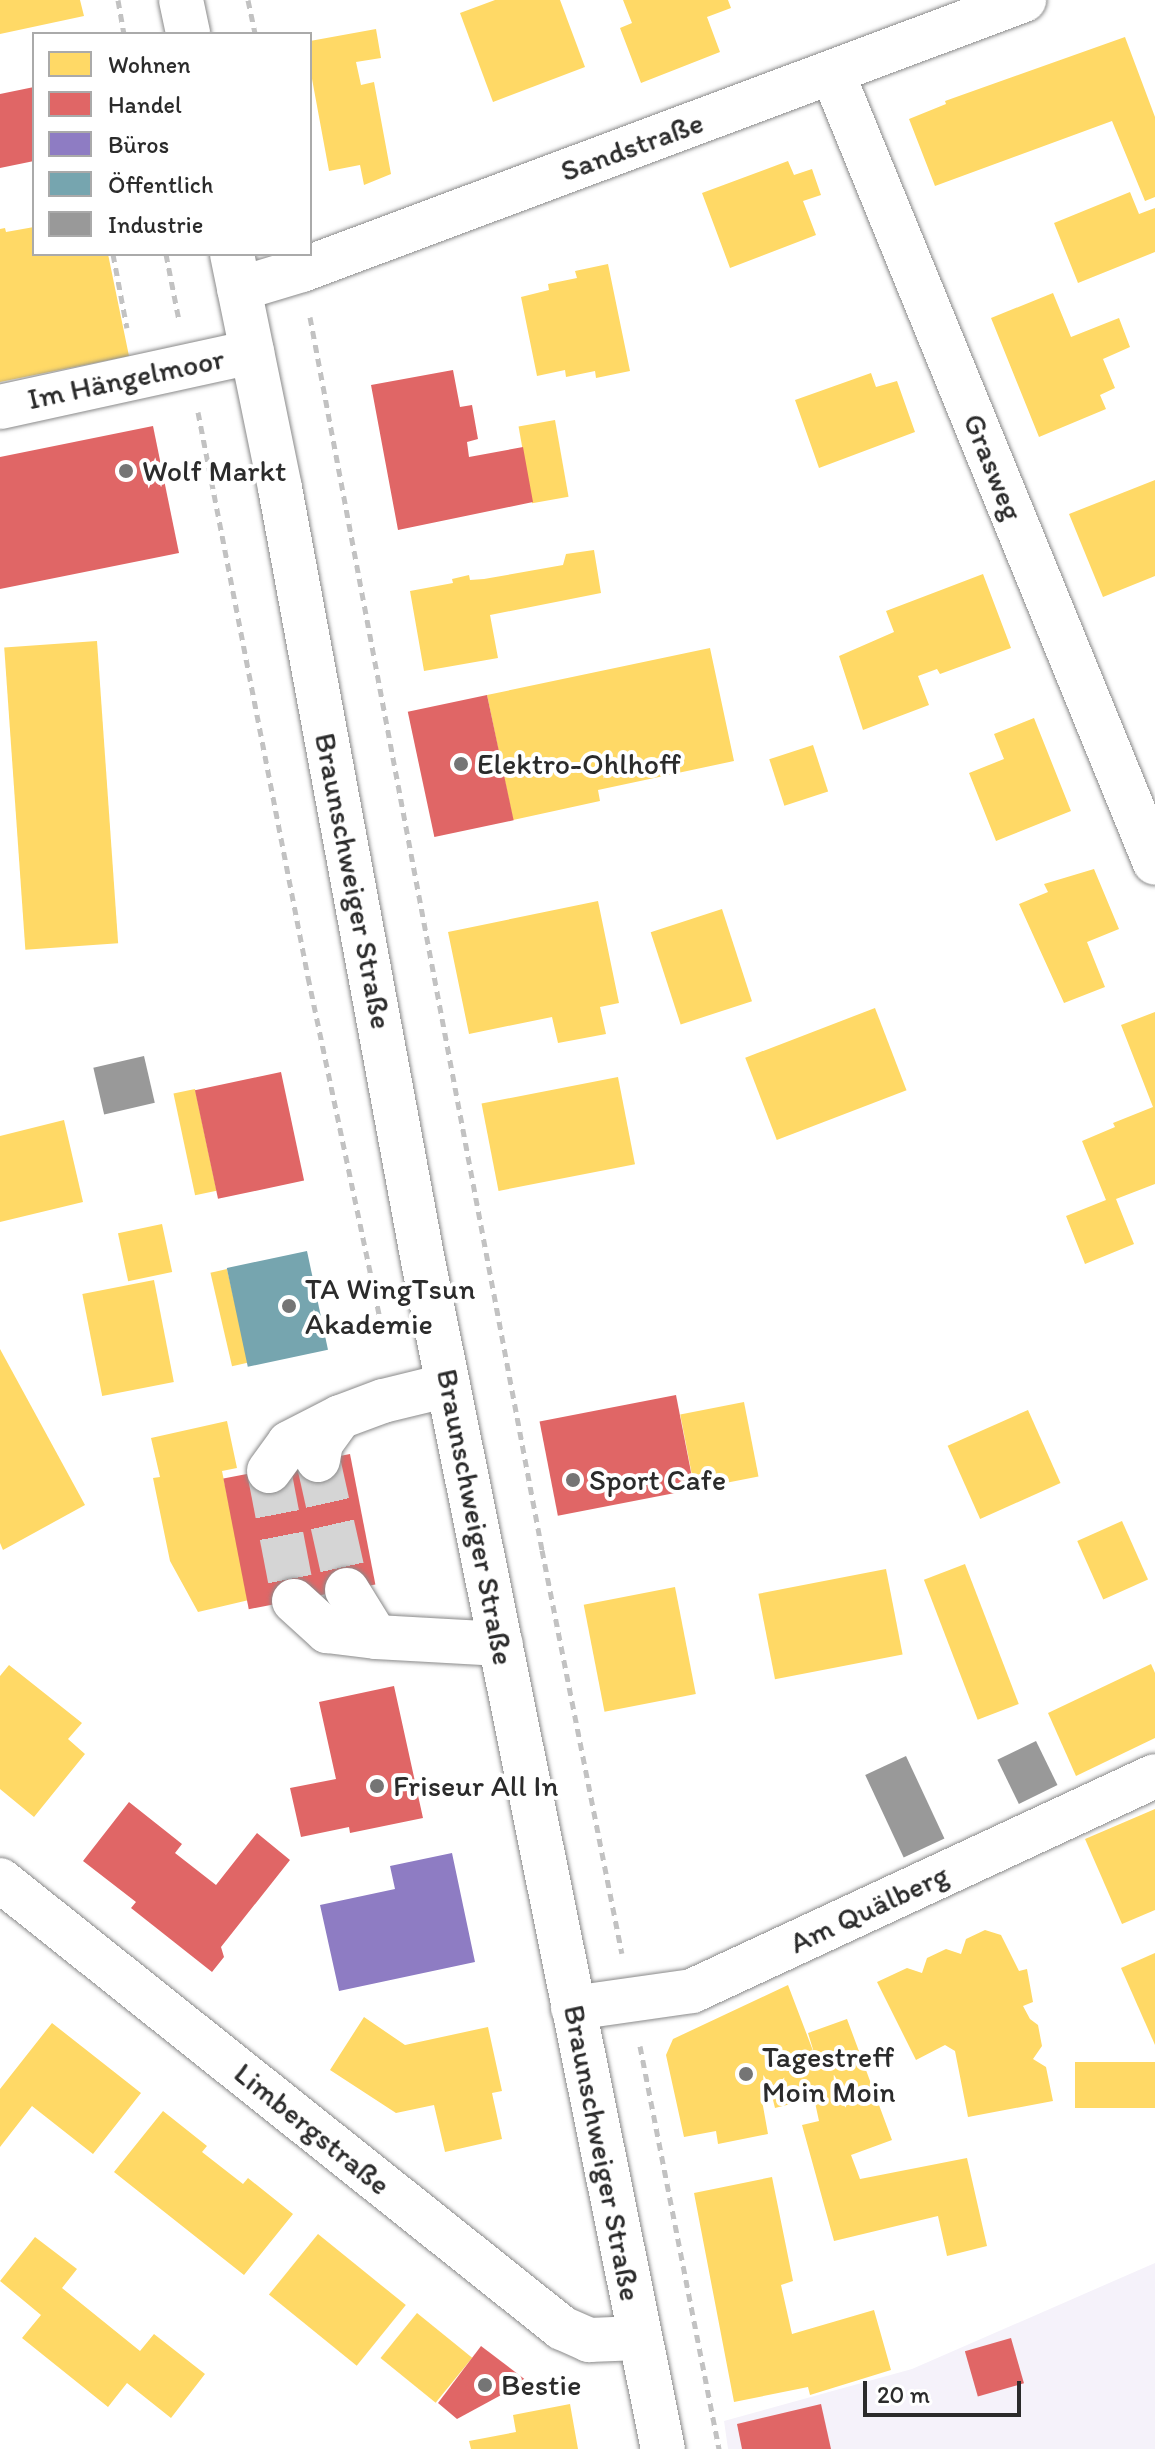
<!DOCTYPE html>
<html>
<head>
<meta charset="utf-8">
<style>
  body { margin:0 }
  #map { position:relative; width:1155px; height:2449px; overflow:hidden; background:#fff; font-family:Itim,sans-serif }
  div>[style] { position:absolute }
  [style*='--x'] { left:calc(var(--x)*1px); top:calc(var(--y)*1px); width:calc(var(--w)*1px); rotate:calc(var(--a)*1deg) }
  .built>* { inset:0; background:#f5f2fa }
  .homes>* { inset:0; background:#ffd966; transform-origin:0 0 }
  .shops>* { inset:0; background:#e06666; transform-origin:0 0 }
  .offices>* { inset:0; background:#8e7cc3 }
  .public>* { inset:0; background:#76a5af; transform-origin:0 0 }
  .industry>* { inset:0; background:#999; transform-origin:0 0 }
  .minor-tunnel>* { height:44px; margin-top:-22px; transform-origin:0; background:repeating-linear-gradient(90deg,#d5d5d5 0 44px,transparent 0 66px) }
  .path>* { height:5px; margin-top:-2.5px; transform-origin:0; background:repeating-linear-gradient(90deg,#c2c2c2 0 8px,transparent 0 14px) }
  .roads { filter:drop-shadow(0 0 2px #8a8a8a) drop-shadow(0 0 2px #8a8a8a) }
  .minor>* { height:44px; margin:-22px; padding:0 22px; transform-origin:22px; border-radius:22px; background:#fff }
  .dots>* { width:22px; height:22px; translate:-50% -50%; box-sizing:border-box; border:4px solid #fff; border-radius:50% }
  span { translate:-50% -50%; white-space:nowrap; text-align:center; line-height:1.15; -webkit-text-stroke:8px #fff; paint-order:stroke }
  .street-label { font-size:30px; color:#2b2b2b }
  .poi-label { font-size:30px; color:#2b2b2b }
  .left { translate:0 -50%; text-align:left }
  .legend { position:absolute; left:32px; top:32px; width:280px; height:224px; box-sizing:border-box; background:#fff; border:2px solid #aaa; margin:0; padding:10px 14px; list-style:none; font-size:24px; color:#2b2b2b }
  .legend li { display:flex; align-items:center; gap:16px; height:40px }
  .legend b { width:40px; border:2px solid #aaa }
  .scale { position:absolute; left:863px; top:2381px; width:158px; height:36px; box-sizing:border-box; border:4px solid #2b2b2b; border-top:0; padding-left:10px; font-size:24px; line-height:28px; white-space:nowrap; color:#2b2b2b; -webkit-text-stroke:6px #fff; paint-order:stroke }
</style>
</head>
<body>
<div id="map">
  <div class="built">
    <div style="clip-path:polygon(1155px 2263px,1155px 2449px,728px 2449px,724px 2421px,912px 2369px)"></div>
  </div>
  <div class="homes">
    <div style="clip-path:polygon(0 0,80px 0,84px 16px,0 34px)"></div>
    <div style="clip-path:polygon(495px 0,560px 0,585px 67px,493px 102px,460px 13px)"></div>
    <div style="clip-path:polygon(623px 0,728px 0,731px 8px,707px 17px,720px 52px,641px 83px,620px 28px,632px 23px)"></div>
    <div style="clip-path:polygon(376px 29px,381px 58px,356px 62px,361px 85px,374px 82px,391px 174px,364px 185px,360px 165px,329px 171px,310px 68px,310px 41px)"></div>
    <div style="clip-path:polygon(1125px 37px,1155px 117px,1155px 197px,1145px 201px,1112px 121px,935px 186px,909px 119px,946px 104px,945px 101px)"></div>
    <div style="clip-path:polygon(788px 161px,794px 175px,812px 169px,821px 195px,803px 201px,816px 235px,730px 268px,702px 193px)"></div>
    <div style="clip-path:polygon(1130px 192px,1139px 214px,1155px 208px,1155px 252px,1078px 283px,1054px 223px)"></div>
    <div style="clip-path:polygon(34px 227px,34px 254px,108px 254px,129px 356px,0 382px,0 229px,5px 228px,6px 232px)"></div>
    <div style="clip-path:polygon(608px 264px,630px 371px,596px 378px,595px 371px,566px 377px,565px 370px,537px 376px,521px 297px,549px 290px,548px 284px,577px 278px,575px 271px)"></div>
    <div style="clip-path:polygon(1053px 293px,1071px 337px,1119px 318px,1130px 347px,1103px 359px,1115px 388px,1100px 395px,1106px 409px,1039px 437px,991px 318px)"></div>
    <div style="clip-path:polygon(871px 373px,876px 387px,897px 381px,915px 432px,819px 468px,795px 400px)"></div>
    <div style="left:555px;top:420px;width:78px;height:37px;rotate:80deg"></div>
    <div style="clip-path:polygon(1155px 480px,1155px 576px,1103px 597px,1069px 514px)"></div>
    <div style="clip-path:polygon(594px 550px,601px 593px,490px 615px,498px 658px,424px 671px,410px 591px,453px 583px,452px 579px,469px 575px,470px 580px,484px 579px,563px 565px,566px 554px)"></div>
    <div style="clip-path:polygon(983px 574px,1011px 648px,940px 674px,937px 669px,918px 676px,929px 705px,863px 730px,839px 656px,894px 632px,886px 611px)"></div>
    <div style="left:97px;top:641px;width:303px;height:93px;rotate:86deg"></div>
    <div style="clip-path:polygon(710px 648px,734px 761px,598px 790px,600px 801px,513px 820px,487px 695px)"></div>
    <div style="clip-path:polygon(1034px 718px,1071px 811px,996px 841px,969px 773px,1004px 759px,994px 734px)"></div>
    <div style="left:813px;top:745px;width:49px;height:46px;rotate:72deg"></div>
    <div style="clip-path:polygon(1094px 869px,1119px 929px,1087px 942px,1105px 987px,1064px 1003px,1019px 904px,1048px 892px,1044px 884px)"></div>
    <div style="clip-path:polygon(598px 901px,619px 1003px,600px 1007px,606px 1034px,558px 1043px,552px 1017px,469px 1034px,448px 932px)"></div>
    <div style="left:722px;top:909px;width:97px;height:75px;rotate:72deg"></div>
    <div style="left:875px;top:1008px;width:88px;height:139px;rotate:69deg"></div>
    <div style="clip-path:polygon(1155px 1012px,1155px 1184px,1116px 1199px,1134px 1244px,1085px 1264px,1066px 1216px,1106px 1200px,1082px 1141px,1115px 1127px,1113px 1123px,1153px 1107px,1121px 1025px)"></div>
    <div style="left:618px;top:1077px;width:89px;height:139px;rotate:79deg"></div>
    <div style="left:195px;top:1089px;width:104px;height:22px;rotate:78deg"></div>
    <div style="clip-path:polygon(64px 1120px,83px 1202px,0 1222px,0 1136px)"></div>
    <div style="left:162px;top:1224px;width:49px;height:45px;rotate:78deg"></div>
    <div style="left:227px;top:1269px;width:96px;height:17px;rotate:77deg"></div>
    <div style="left:154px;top:1280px;width:104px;height:73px;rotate:79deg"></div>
    <div style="clip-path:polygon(0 1349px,85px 1505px,3px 1550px,0 1543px)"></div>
    <div style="left:744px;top:1402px;width:76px;height:65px;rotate:79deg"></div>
    <div style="left:1028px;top:1410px;width:80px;height:88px;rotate:66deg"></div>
    <div style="clip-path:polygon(227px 1421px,237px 1468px,222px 1471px,249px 1600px,198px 1612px,170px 1561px,153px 1478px,160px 1477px,151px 1438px)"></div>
    <div style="left:1122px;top:1521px;width:64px;height:49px;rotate:66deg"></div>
    <div style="left:965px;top:1564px;width:150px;height:44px;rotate:69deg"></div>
    <div style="left:886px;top:1569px;width:87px;height:130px;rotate:79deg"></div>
    <div style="left:675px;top:1587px;width:109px;height:93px;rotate:79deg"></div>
    <div style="clip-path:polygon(1151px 1664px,1155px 1673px,1155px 1738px,1076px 1776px,1048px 1713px)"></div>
    <div style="clip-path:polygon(9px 1665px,82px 1723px,68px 1739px,85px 1754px,34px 1817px,0 1789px,0 1676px)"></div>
    <div style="clip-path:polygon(1155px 1809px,1155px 1910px,1122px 1924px,1085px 1839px)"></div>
    <div style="clip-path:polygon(985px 1930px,1001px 1935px,1019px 1971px,1027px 1969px,1033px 2002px,1023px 2006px,1030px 2019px,1038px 2025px,1042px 2046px,1033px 2059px,1046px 2067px,1053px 2101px,968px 2117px,955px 2051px,945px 2045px,916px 2060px,877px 1982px,907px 1968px,922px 1973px,927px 1958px,946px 1949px,961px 1954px,966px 1939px)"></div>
    <div style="clip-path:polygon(1155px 1953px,1155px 2045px,1121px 1968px)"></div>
    <div style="clip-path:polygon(788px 1985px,815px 2056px,808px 2033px,847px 2019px,892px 2140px,851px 2155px,860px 2179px,967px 2158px,987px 2246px,947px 2256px,938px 2216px,834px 2241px,802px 2125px,819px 2121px,814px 2098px,775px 2108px,771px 2092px,761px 2095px,768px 2134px,718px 2144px,716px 2131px,684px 2137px,666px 2055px,673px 2039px)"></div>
    <div style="clip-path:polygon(364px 2017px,405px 2045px,488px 2027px,502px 2091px,492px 2093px,502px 2139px,445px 2152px,434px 2105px,396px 2113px,330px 2070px)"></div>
    <div style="clip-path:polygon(52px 2023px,141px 2093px,93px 2154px,32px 2106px,0 2147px,0 2089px)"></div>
    <div style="left:1155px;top:2062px;width:46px;height:80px;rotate:90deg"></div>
    <div style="clip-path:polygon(163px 2111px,207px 2146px,202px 2152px,243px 2184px,248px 2178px,293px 2214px,244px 2275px,114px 2172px)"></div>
    <div style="clip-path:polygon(772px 2177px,793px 2281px,781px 2285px,792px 2334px,874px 2310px,891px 2370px,810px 2395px,808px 2387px,734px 2402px,694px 2193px)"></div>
    <div style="left:318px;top:2234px;width:113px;height:78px;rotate:39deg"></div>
    <div style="clip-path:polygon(35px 2237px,77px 2269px,62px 2288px,140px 2351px,154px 2334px,205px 2374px,171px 2418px,127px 2383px,108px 2407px,22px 2338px,41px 2315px,0 2281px)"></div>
    <div style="left:417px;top:2313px;width:71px;height:58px;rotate:39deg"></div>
    <div style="clip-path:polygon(570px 2404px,578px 2449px,471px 2449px,469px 2441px,516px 2432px,513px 2415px)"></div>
  </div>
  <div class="shops">
    <div style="clip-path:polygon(34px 87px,34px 161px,0 168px,0 94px)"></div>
    <div style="clip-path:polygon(453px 370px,460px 407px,472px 405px,478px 439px,467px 442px,469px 457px,523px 447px,533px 502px,398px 530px,371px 385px)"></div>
    <div style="clip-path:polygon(153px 426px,179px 553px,0 589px,0 457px)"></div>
    <div style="left:487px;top:695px;width:128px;height:81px;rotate:78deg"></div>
    <div style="left:281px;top:1072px;width:111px;height:88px;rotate:78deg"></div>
    <div style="left:676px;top:1395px;width:96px;height:139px;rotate:79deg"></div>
    <div style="left:350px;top:1454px;width:133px;height:129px;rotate:79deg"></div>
    <div style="clip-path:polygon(394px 1686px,423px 1818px,350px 1833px,349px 1827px,301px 1837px,290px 1788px,336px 1779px,319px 1702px)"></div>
    <div style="clip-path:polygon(129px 1802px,182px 1844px,175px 1853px,216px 1885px,257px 1833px,290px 1860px,221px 1947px,224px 1957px,212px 1972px,131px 1908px,136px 1902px,83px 1861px)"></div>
    <div style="left:1011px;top:2338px;width:47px;height:48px;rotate:74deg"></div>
    <div style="clip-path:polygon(481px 2346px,527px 2381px,457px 2419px,438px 2403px)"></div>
    <div style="clip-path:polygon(821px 2404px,831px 2449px,742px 2449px,737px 2424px)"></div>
  </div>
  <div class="offices">
    <div style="clip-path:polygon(452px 1853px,475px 1962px,339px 1991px,320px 1905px,395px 1889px,390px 1866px)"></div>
  </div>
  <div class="public">
    <div style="left:307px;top:1251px;width:101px;height:82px;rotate:78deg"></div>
  </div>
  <div class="industry">
    <div style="left:144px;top:1056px;width:48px;height:52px;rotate:77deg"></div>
    <div style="left:1036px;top:1741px;width:49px;height:43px;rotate:64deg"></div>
    <div style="left:906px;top:1756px;width:91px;height:45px;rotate:65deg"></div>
  </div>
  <div class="minor-tunnel">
    <div style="--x:318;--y:1460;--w:133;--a:77.4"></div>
    <div style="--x:269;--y:1471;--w:132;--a:79.1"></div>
  </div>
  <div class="path">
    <div style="--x:118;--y:0;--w:35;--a:80"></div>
    <div style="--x:248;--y:0;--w:35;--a:78"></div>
    <div style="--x:113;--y:254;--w:75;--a:79.3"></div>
    <div style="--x:166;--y:254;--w:67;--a:78.9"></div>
    <div style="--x:310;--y:317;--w:1255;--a:79.34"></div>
    <div style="--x:542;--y:1550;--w:411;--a:78.8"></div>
    <div style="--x:198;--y:412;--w:576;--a:78.98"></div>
    <div style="--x:308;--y:977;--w:355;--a:78.1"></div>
    <div style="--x:640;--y:2046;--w:411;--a:78.9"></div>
  </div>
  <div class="roads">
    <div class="minor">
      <div style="--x:181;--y:0;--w:35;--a:78"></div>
      <div style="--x:832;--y:72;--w:854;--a:67.79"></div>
      <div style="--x:232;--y:254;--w:239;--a:78.4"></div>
      <div style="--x:280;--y:488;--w:786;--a:79.52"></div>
      <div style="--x:423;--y:1261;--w:1212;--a:78.58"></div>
      <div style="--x:239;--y:289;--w:66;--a:-16.8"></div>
      <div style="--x:302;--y:270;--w:771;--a:-20.5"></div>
      <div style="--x:0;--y:407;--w:258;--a:-12.3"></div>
      <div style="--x:318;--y:1460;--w:17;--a:-80"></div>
      <div style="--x:321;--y:1443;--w:32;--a:-54"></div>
      <div style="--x:340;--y:1417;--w:46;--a:-20.4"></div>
      <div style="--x:383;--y:1401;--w:67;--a:-13.8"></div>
      <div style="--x:269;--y:1471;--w:34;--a:-54"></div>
      <div style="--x:289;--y:1443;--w:57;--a:-27"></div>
      <div style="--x:347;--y:1590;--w:55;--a:58.3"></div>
      <div style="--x:376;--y:1637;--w:125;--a:3.2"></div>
      <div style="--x:294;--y:1601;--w:45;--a:42.3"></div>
      <div style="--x:327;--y:1631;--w:49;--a:7"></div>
      <div style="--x:0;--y:1880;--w:719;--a:38.56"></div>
      <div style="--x:562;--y:2328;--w:30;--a:24"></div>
      <div style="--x:589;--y:2340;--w:50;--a:-2.3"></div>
      <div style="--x:573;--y:2008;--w:120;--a:-8.1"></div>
      <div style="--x:692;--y:1991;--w:510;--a:-24.91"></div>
    </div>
  </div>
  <div class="dots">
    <div style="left:126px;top:471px;background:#757575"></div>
    <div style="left:461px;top:764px;background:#757575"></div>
    <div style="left:289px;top:1306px;background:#757575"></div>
    <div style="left:573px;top:1480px;background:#757575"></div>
    <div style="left:377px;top:1786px;background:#757575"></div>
    <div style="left:746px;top:2074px;background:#757575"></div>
    <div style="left:485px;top:2385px;background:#757575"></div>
  </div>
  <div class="street-label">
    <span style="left:632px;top:147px;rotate:-20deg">Sandstraße</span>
    <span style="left:126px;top:379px;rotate:-12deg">Im Hängelmoor</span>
    <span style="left:993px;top:467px;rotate:68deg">Grasweg</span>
    <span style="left:353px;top:881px;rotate:79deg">Braunschweiger Straße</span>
    <span style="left:475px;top:1517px;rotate:79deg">Braunschweiger Straße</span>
    <span style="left:869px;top:1909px;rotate:-25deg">Am Quälberg</span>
    <span style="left:312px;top:2129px;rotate:39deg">Limbergstraße</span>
    <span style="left:602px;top:2153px;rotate:79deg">Braunschweiger Straße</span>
  </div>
  <div class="poi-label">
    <span class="left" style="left:142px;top:471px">Wolf Markt</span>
    <span class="left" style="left:477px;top:764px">Elektro-Ohlhoff</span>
    <span class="left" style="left:305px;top:1306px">TA WingTsun<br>Akademie</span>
    <span class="left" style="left:589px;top:1480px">Sport Cafe</span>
    <span class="left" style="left:393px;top:1786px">Friseur All In</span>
    <span class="left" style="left:762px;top:2074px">Tagestreff<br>Moin Moin</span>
    <span class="left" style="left:501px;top:2385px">Bestie</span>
  </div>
  <ul class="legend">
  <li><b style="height:22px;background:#ffd966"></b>Wohnen</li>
  <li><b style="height:22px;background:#e06666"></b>Handel</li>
  <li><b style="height:22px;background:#8e7cc3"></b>Büros</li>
  <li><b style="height:22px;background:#76a5af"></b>Öffentlich</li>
  <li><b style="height:22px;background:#999"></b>Industrie</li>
  </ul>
  <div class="scale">20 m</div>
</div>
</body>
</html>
